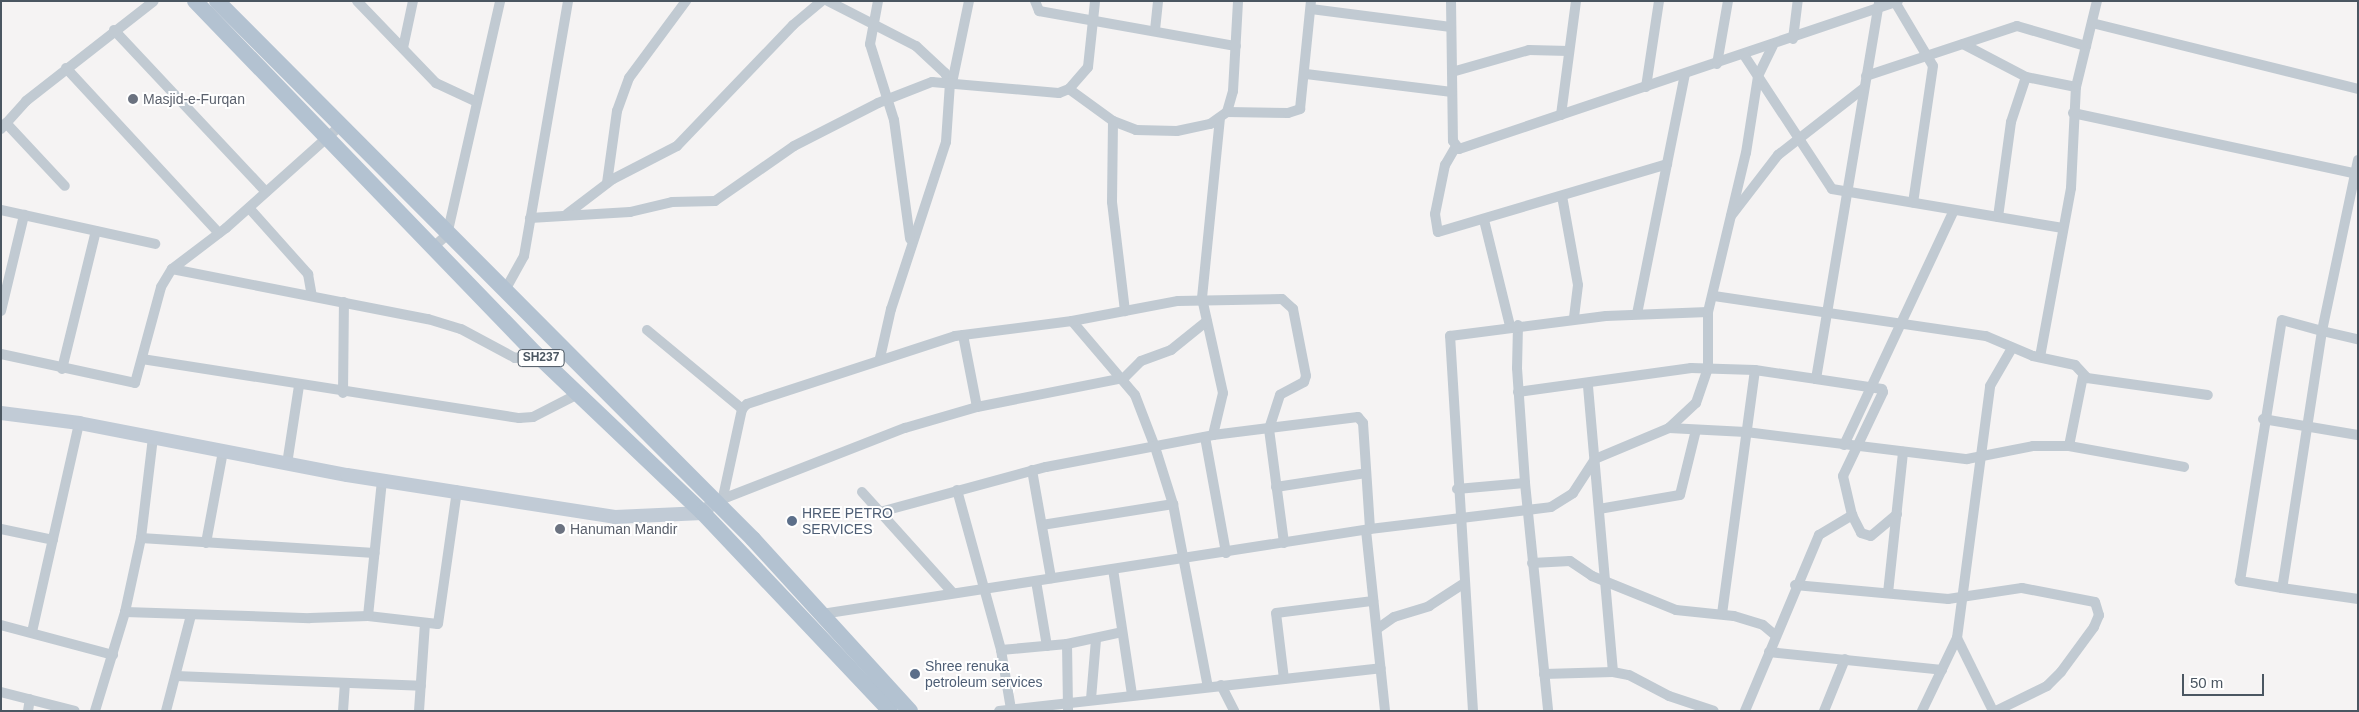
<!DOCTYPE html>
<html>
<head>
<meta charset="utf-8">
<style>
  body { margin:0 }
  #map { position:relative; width:2359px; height:712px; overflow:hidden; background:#f5f3f3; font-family:Helvetica,sans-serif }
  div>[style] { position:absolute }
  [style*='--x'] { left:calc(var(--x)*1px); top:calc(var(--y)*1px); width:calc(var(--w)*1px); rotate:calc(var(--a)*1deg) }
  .street>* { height:10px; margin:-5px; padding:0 5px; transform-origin:5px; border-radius:5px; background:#c1cad2 }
  .secondary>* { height:14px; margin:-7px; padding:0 7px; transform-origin:7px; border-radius:7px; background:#c1cbd6 }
  .primary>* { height:16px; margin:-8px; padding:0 8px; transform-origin:8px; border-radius:8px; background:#b3c2d1 }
  .dots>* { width:14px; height:14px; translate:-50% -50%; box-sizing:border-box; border:2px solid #fff; border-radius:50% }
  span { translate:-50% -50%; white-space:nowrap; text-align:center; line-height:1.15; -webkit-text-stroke:4px #fff; paint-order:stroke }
  .shield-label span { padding:1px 4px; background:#fff; border:1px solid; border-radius:4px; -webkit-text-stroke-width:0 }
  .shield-label { font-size:12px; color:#4a5661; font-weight:700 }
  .worship-label { font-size:14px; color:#5b616d }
  .left { translate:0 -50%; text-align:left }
  .service-label { font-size:14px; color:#4e5e75 }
  .frame { position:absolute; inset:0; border:2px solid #4a5661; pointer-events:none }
  .scale { position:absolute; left:2182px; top:674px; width:82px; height:22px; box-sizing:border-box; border:2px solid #4a5661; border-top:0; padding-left:6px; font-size:15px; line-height:18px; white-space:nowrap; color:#4a5661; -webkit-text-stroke:4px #fff; paint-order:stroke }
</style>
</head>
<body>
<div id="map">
  <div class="street">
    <div style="--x:357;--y:1;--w:114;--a:46.1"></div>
    <div style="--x:436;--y:83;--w:45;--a:24.9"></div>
    <div style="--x:828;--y:1;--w:99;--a:27.1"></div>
    <div style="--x:916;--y:46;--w:40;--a:43"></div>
    <div style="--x:945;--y:73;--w:11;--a:63"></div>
    <div style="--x:950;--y:83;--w:59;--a:93.9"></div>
    <div style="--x:946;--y:142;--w:176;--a:108.2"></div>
    <div style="--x:891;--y:309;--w:50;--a:102.7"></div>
    <div style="--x:878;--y:1;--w:44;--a:100.5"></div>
    <div style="--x:870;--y:44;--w:80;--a:72.5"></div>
    <div style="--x:894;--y:120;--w:120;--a:82.3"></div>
    <div style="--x:1035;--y:1;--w:11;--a:68"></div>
    <div style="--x:1039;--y:11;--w:200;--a:10.1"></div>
    <div style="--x:1451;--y:1;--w:140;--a:89.2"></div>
    <div style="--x:1453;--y:141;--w:10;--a:53"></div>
    <div style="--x:1459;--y:149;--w:463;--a:-18.6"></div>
    <div style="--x:1895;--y:2;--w:74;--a:59.3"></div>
    <div style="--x:1933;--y:66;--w:138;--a:98.3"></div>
    <div style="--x:1311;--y:9;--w:141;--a:7.3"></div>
    <div style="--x:2092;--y:23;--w:274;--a:13.9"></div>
    <div style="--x:114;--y:30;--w:222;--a:46.8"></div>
    <div style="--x:1155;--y:30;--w:29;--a:-84"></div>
    <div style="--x:1793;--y:39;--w:38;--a:-83"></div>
    <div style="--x:1963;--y:44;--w:71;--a:27.6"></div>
    <div style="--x:2026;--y:77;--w:51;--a:11.3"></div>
    <div style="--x:403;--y:48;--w:48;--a:-78"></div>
    <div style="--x:1744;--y:55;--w:160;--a:56.7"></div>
    <div style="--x:1832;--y:189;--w:234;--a:9.6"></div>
    <div style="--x:1717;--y:64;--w:64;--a:-80.1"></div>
    <div style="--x:66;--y:68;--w:225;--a:47.2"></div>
    <div style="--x:1452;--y:72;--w:80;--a:-15.9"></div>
    <div style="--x:1529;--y:50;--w:40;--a:1.4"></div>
    <div style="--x:1306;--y:74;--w:147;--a:7"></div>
    <div style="--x:1866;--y:76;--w:159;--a:-18.3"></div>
    <div style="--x:2017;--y:26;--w:72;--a:16.2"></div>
    <div style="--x:952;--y:83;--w:84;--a:-78.3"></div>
    <div style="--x:1646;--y:87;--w:87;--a:-81.4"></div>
    <div style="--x:1069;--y:89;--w:54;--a:36"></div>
    <div style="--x:1113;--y:121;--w:25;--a:21"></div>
    <div style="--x:1136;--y:130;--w:41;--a:1.4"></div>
    <div style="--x:1177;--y:131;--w:34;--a:-12"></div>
    <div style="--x:1210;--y:124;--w:21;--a:-35"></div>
    <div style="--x:1227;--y:112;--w:22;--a:-74"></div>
    <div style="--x:1233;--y:91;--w:90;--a:-86.8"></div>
    <div style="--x:1227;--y:112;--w:61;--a:0.9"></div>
    <div style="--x:1288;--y:113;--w:13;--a:-18"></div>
    <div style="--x:1300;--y:109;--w:109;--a:-84.2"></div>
    <div style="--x:2073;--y:113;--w:291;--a:12.1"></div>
    <div style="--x:1561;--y:115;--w:115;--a:-82.5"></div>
    <div style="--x:1113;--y:121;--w:81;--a:90.7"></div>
    <div style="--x:1112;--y:202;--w:110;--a:83.2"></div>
    <div style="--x:6;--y:123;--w:86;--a:46.9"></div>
    <div style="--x:1;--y:129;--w:38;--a:-48"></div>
    <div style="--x:26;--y:101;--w:162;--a:-38"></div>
    <div style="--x:1455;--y:148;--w:20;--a:120"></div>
    <div style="--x:1445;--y:165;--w:50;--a:101.5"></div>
    <div style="--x:1435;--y:214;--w:18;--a:81"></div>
    <div style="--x:1438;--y:232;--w:239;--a:-16.5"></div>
    <div style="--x:2358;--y:160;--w:175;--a:101.9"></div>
    <div style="--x:2322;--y:331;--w:260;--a:98.8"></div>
    <div style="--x:2282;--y:588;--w:43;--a:-170.5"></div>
    <div style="--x:2240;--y:581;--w:264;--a:-80.9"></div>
    <div style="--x:2282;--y:320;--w:41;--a:15.4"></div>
    <div style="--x:2322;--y:331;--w:37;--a:13"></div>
    <div style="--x:607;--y:183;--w:73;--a:-82.1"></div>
    <div style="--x:617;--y:111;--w:35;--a:-70"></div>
    <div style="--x:629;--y:78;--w:96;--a:-53.5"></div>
    <div style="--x:1562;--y:196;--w:90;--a:79.8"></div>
    <div style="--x:1578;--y:285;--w:34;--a:97"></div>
    <div style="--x:249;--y:208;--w:89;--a:48.2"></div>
    <div style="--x:308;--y:274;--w:22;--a:80"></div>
    <div style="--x:1;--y:210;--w:158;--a:12.4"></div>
    <div style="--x:567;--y:214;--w:58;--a:-37.3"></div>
    <div style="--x:613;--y:179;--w:72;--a:-27.3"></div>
    <div style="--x:677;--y:146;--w:168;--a:-46.2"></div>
    <div style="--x:793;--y:25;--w:38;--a:-40"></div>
    <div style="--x:1731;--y:216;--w:77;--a:-52.4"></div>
    <div style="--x:1778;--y:155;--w:109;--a:-37.9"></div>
    <div style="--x:1998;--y:217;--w:96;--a:-82.2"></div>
    <div style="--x:2011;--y:122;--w:47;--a:-71.6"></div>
    <div style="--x:530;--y:218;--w:100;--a:-3.4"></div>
    <div style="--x:630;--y:212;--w:43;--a:-13.4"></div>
    <div style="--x:672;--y:202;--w:43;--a:-1.3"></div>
    <div style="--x:715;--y:201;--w:96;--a:-34.8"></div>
    <div style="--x:794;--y:146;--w:94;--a:-27.1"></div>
    <div style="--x:878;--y:103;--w:58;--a:-21.3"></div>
    <div style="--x:932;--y:82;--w:127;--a:5"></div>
    <div style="--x:1059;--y:93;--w:11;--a:-22"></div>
    <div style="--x:1069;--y:89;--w:29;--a:-49"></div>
    <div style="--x:1088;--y:67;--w:66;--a:-83.9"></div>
    <div style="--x:1484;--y:220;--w:109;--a:76.2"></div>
    <div style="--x:432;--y:248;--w:20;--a:-41"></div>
    <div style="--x:447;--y:235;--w:240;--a:-77.2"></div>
    <div style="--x:172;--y:269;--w:261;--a:11.1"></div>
    <div style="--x:428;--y:319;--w:34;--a:17"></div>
    <div style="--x:461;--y:329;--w:61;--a:28.2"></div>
    <div style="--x:515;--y:358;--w:21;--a:-11"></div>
    <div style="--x:504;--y:292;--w:41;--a:-60.9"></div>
    <div style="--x:524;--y:256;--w:259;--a:-80.2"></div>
    <div style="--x:1714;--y:296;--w:275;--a:8.4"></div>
    <div style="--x:1986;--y:336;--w:51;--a:23.1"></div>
    <div style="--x:2033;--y:356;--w:43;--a:12.1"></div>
    <div style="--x:2075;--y:365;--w:18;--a:47"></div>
    <div style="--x:2087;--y:378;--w:122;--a:8"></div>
    <div style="--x:1;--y:311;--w:99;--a:-76.5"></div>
    <div style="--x:1637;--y:314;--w:245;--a:-78.7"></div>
    <div style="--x:1072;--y:321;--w:97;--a:49.6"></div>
    <div style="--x:1135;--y:395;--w:56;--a:69"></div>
    <div style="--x:1155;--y:447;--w:60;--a:72.5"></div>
    <div style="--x:1173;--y:504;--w:186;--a:79.2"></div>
    <div style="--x:1518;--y:325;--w:43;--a:91.3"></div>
    <div style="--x:1517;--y:368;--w:115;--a:86"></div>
    <div style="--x:1525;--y:483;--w:229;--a:84.2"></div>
    <div style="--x:647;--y:330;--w:124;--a:39.7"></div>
    <div style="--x:963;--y:335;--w:73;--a:79"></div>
    <div style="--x:1;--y:354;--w:137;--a:12.2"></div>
    <div style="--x:135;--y:383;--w:99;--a:-74.8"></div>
    <div style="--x:161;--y:287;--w:21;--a:-59"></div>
    <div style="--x:172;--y:269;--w:68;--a:-37.2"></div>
    <div style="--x:226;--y:228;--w:153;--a:-41.8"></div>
    <div style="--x:2040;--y:357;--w:172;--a:-79.6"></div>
    <div style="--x:2071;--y:188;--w:101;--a:-87.2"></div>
    <div style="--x:2076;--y:87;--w:89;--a:-76.3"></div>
    <div style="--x:142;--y:359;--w:382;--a:8.9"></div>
    <div style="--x:519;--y:418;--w:14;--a:-4"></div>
    <div style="--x:533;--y:417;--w:51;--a:-27.1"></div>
    <div style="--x:62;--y:369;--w:142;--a:-76.2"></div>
    <div style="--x:1518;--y:392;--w:175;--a:-7.9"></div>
    <div style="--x:1691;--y:368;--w:64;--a:1.8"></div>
    <div style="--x:343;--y:393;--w:91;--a:-89.4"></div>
    <div style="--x:2263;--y:419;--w:96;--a:9.6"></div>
    <div style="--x:1669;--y:428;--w:77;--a:3"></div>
    <div style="--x:1746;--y:432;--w:223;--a:7"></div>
    <div style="--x:1967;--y:459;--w:67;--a:-11.1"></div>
    <div style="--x:2033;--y:446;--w:36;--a:0"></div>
    <div style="--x:2069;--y:446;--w:117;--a:10.3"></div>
    <div style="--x:1213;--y:435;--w:43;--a:-76.6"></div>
    <div style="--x:1223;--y:393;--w:97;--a:-102.5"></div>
    <div style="--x:1202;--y:298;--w:181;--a:-84.3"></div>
    <div style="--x:1205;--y:437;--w:118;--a:79.7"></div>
    <div style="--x:1844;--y:445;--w:259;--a:-64.9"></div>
    <div style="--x:2069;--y:446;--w:71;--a:-78.7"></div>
    <div style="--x:287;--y:464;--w:79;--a:-81.3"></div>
    <div style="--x:1032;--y:470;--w:110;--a:80"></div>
    <div style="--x:1276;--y:487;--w:91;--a:-8.8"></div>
    <div style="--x:1457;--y:489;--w:68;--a:-5"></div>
    <div style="--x:957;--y:490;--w:166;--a:74.6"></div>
    <div style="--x:1001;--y:650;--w:60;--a:80.4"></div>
    <div style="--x:862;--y:492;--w:136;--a:48"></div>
    <div style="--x:723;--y:497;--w:90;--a:-77.8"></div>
    <div style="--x:742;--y:409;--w:7;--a:-45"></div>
    <div style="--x:747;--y:404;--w:219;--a:-18.1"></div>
    <div style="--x:955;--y:336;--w:118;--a:-7.3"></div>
    <div style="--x:1072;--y:321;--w:108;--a:-10.7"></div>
    <div style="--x:1178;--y:301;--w:104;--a:-1.1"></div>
    <div style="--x:1282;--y:299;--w:15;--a:42"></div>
    <div style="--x:1293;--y:309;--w:68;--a:79"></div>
    <div style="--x:1306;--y:376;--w:6;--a:108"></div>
    <div style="--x:1304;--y:382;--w:27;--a:152"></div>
    <div style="--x:1280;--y:395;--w:36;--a:108"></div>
    <div style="--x:1269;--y:429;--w:115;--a:82.5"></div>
    <div style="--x:720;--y:500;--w:199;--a:-21.3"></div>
    <div style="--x:905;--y:428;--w:75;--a:-16.3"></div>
    <div style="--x:977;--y:407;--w:150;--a:-11.2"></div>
    <div style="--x:1124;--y:378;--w:24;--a:-45"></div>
    <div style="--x:1141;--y:361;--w:32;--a:-20"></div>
    <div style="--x:1171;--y:350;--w:46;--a:-38.9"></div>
    <div style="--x:1599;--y:509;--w:82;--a:-9.8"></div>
    <div style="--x:1680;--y:495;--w:67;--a:-76.2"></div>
    <div style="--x:880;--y:512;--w:172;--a:-15.2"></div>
    <div style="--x:1046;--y:467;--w:170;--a:-10.8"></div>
    <div style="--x:1213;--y:435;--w:146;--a:-7.1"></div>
    <div style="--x:1358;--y:417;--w:8;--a:50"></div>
    <div style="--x:1363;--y:423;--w:106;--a:86.2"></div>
    <div style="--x:1852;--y:515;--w:20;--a:63"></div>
    <div style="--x:1861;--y:533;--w:10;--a:17"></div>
    <div style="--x:1871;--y:536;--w:34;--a:-40"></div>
    <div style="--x:1042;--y:525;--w:133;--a:-9.1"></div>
    <div style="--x:1;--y:529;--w:53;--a:11.9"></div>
    <div style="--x:1366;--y:530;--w:182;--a:84"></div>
    <div style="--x:141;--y:538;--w:234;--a:3.7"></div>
    <div style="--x:206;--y:543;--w:94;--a:-79.5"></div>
    <div style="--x:1532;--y:563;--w:38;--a:-3"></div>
    <div style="--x:1570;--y:561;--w:27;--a:34"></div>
    <div style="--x:1592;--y:576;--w:91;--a:22"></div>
    <div style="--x:1676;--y:610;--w:58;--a:5.9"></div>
    <div style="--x:1734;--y:616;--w:30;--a:17"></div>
    <div style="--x:1763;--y:625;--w:16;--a:40"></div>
    <div style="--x:1113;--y:569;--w:126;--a:81.4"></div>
    <div style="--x:1036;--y:581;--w:66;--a:80.4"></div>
    <div style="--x:1795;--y:585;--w:154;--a:5.2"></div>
    <div style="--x:1948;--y:599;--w:75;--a:-8.5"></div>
    <div style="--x:2022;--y:588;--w:74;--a:10.9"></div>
    <div style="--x:2095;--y:602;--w:14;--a:73"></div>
    <div style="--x:2099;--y:615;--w:13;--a:113"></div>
    <div style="--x:2094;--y:627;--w:56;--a:126.3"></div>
    <div style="--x:2061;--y:672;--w:20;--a:135"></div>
    <div style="--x:2047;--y:686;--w:57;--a:153.9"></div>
    <div style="--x:2282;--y:588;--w:77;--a:8.2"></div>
    <div style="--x:1888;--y:593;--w:142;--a:-83.9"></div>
    <div style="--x:125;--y:612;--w:185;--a:1.9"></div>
    <div style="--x:310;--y:618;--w:58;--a:-2"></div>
    <div style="--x:368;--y:616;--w:70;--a:6.5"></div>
    <div style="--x:438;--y:624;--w:135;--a:-81.9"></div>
    <div style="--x:822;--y:614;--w:555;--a:-8.82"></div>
    <div style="--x:1370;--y:529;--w:182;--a:-6.9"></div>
    <div style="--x:1551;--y:507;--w:26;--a:-32"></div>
    <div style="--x:1573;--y:493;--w:40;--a:-57.1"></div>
    <div style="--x:1595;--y:459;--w:80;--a:-22.7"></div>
    <div style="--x:1669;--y:428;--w:37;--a:-43"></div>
    <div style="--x:1696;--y:403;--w:36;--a:-71"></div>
    <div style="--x:1708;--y:369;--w:57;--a:-90"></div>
    <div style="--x:1722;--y:614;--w:246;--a:-82.3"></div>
    <div style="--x:1755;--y:370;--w:62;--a:8.4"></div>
    <div style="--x:1816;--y:379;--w:383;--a:-80.5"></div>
    <div style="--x:368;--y:616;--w:137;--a:-84.1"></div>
    <div style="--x:1;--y:625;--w:116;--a:15"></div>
    <div style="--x:1377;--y:629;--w:21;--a:-35"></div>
    <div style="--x:1394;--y:617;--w:37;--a:-17"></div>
    <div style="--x:1429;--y:606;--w:40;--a:-32.9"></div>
    <div style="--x:32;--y:632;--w:214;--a:-77.3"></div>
    <div style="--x:1957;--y:638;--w:81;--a:63.7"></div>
    <div style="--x:1067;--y:644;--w:67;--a:89.1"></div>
    <div style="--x:1001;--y:650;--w:66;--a:-5.2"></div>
    <div style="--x:1067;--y:644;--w:56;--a:-12.3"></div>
    <div style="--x:1769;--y:652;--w:174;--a:5.9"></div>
    <div style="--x:1613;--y:672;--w:16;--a:11"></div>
    <div style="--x:1629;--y:675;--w:45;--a:27.7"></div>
    <div style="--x:1669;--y:696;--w:47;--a:18.4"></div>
    <div style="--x:1544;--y:674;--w:69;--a:-1.7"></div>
    <div style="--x:1613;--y:672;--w:289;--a:-95"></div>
    <div style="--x:176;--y:676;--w:245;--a:2.3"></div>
    <div style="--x:1284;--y:679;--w:66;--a:-96.9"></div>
    <div style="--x:1276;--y:613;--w:98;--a:-7.1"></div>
    <div style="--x:1221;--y:685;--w:29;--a:63"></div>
    <div style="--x:1;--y:692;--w:76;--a:14.4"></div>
    <div style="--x:1091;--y:699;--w:59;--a:-85.2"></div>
    <div style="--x:28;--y:711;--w:12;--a:-81"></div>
    <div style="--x:95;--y:711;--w:103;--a:-73.1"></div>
    <div style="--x:125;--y:612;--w:76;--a:-77.8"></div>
    <div style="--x:141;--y:538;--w:102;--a:-83.2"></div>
    <div style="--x:166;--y:711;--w:99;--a:-75.4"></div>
    <div style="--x:343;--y:711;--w:28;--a:-86"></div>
    <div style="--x:419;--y:711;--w:88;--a:-86.1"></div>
    <div style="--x:999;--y:711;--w:384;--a:-6.4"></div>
    <div style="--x:1473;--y:711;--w:376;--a:-93.5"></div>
    <div style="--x:1450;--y:336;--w:157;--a:-7.3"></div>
    <div style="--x:1606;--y:316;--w:102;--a:-2.2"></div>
    <div style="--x:1708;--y:312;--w:163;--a:-76.6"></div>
    <div style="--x:1746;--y:153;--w:78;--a:-81.1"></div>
    <div style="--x:1758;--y:76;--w:34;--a:-64"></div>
    <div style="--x:1745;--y:711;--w:191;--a:-67.2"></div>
    <div style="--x:1819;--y:535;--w:39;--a:-31"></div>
    <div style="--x:1852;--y:515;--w:40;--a:-103"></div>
    <div style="--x:1843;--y:476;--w:93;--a:-64.5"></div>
    <div style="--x:1883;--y:392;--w:3;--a:-108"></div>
    <div style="--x:1882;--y:389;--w:67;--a:-171.4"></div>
    <div style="--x:1824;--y:711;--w:56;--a:-68"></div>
    <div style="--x:1922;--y:711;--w:81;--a:-64.4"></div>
    <div style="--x:1957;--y:638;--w:254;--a:-82.5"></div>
    <div style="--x:1990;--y:386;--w:44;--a:-59.9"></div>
  </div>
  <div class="secondary">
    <div style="--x:1;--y:413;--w:79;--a:7.3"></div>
    <div style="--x:79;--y:423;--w:273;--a:11"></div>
    <div style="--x:347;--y:475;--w:271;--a:8.9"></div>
    <div style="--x:615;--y:517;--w:88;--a:-2.6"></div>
    <div style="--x:703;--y:513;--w:6;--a:-45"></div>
  </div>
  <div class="primary">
    <div style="--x:195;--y:1;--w:491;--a:46"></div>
    <div style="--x:536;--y:354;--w:231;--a:43.6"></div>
    <div style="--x:703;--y:513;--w:272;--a:46.6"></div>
    <div style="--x:217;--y:1;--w:759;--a:45.11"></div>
    <div style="--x:753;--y:539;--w:233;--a:47.6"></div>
  </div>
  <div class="dots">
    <div style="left:133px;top:99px;background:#6b7280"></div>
    <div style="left:792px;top:521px;background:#5c6f8a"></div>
    <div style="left:560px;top:529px;background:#6b7280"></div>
    <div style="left:915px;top:674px;background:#5c6f8a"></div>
  </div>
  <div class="shield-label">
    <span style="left:541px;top:358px">SH237</span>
  </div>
  <div class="worship-label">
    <span class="left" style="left:143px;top:99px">Masjid-e-Furqan</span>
    <span class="left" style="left:570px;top:529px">Hanuman Mandir</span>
  </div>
  <div class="service-label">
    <span class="left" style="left:802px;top:521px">HREE PETRO<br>SERVICES</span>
    <span class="left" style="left:925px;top:674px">Shree renuka<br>petroleum services</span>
  </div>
  <div class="frame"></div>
  <div class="scale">50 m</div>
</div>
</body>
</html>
